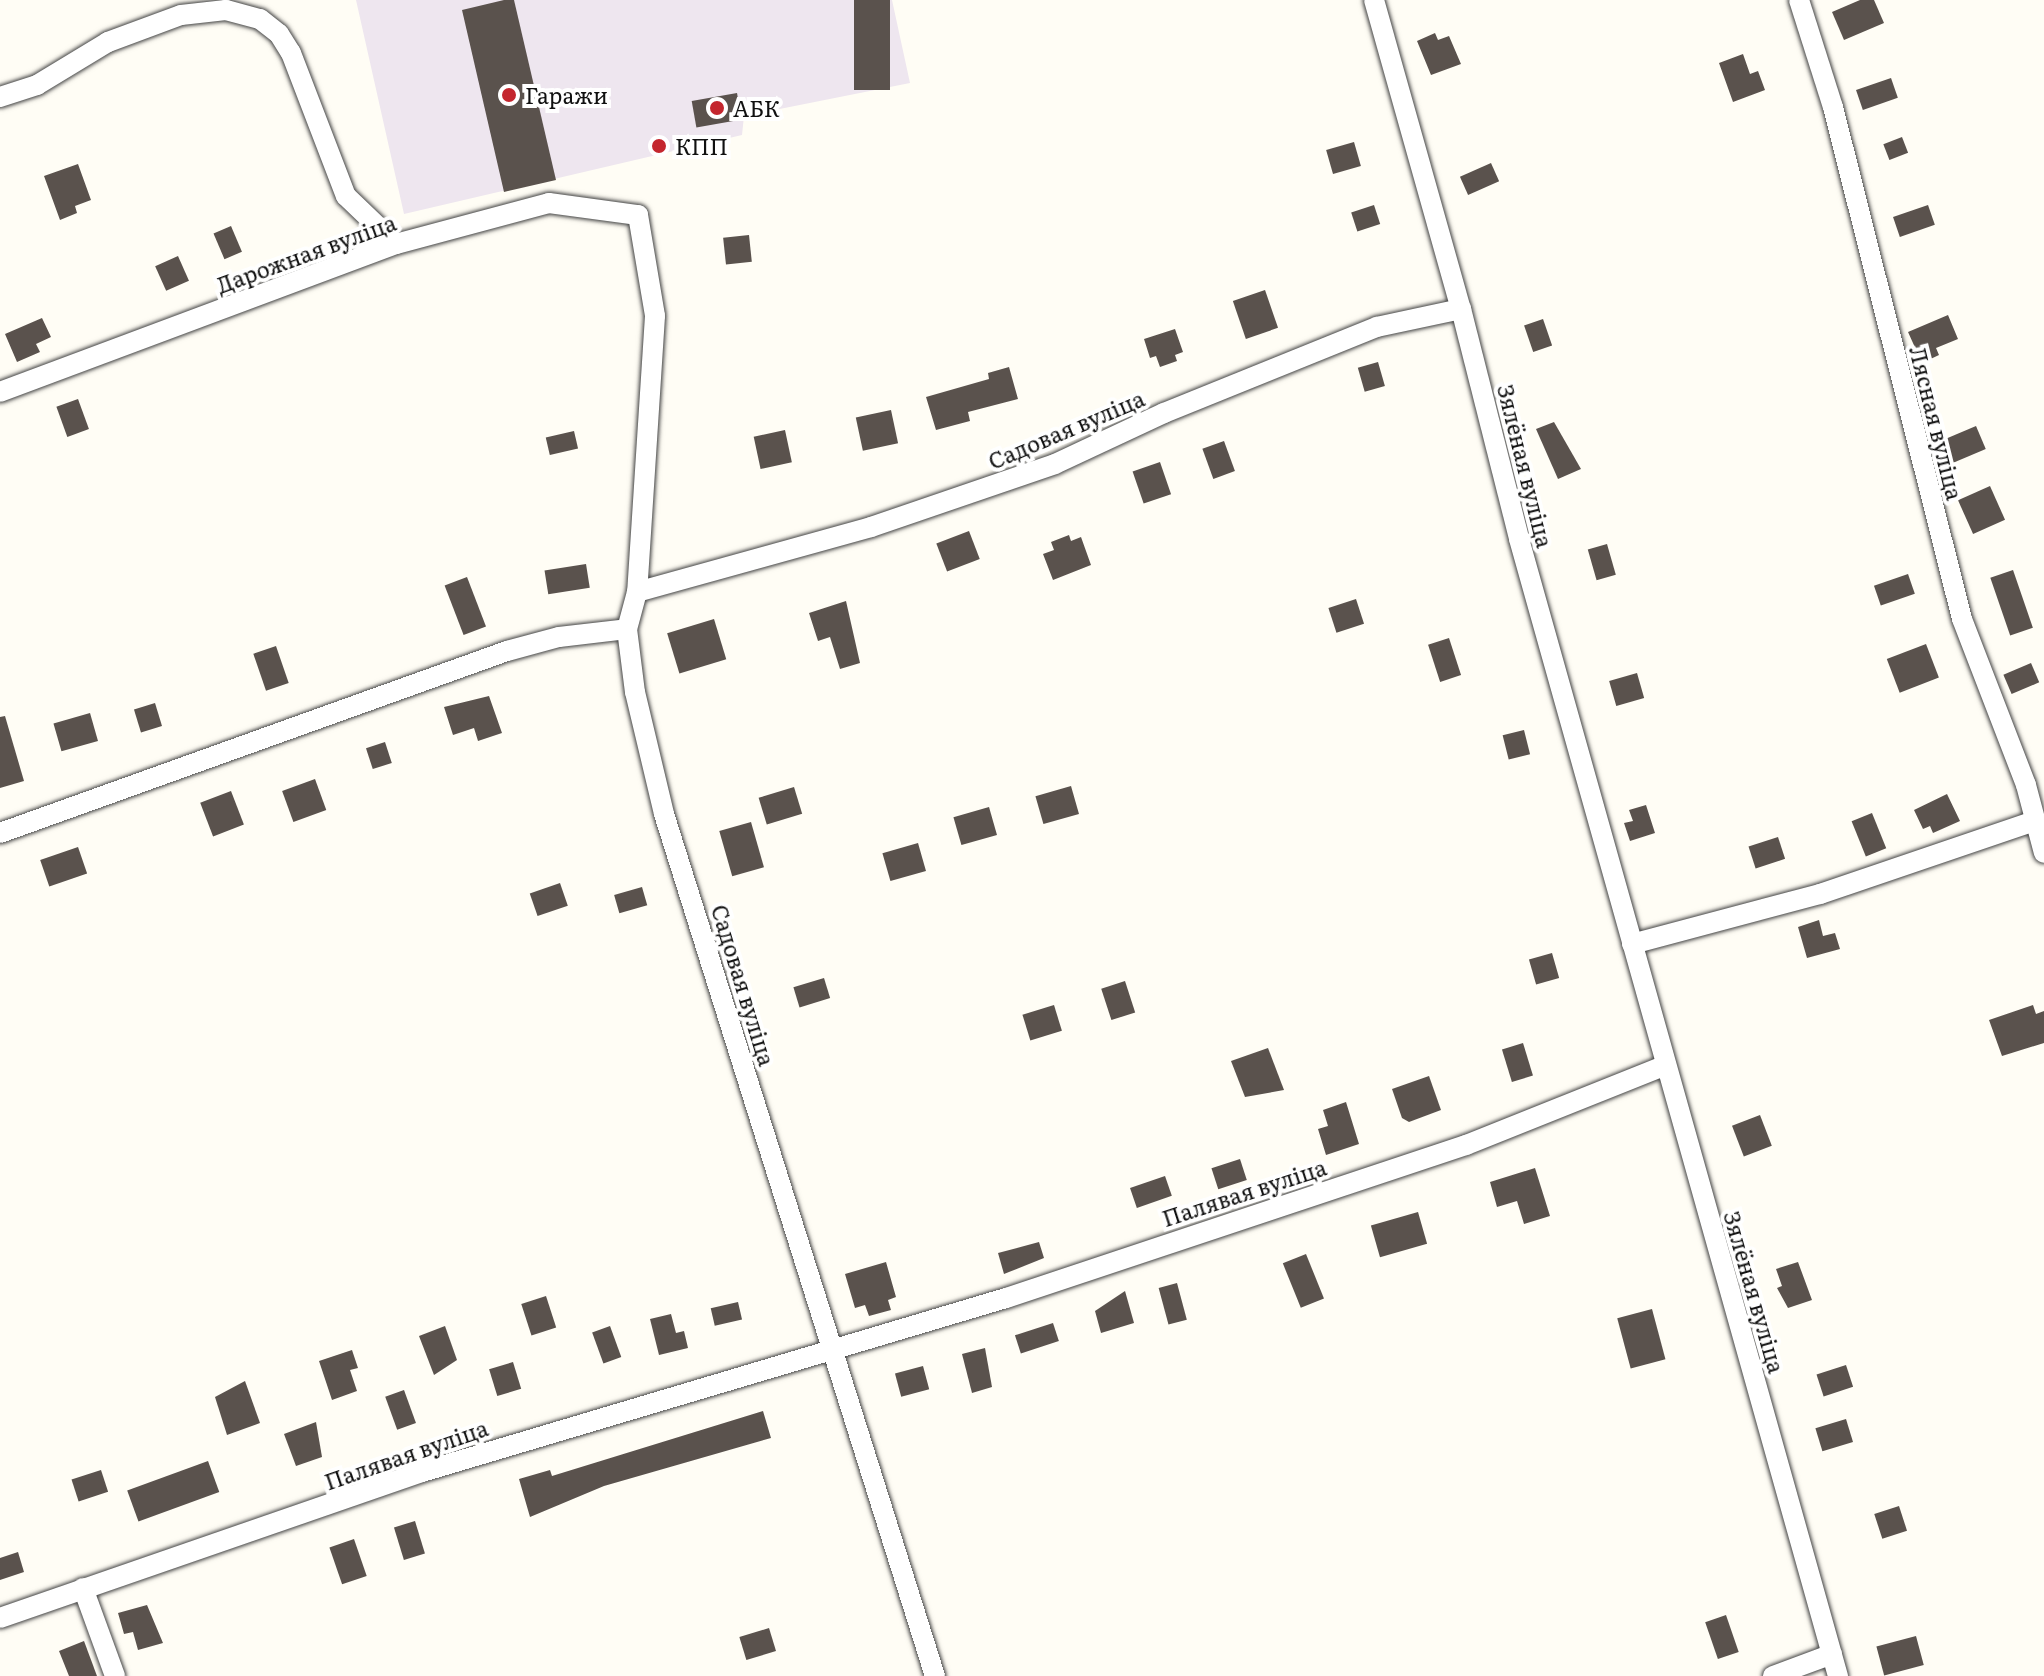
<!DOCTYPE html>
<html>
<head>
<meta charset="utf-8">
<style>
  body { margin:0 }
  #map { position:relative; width:2044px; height:1676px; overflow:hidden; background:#fffdf5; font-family:Literata,serif }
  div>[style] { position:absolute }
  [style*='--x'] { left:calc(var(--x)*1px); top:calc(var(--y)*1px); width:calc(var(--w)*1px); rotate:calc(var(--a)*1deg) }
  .industrial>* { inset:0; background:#eee6ef }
  .building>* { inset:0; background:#5a524d; transform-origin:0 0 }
  .roads { filter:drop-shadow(0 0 2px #444) drop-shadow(0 0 2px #444) }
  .street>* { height:20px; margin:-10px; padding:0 10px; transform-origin:10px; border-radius:10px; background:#fff }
  .dots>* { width:22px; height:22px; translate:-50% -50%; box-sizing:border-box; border:4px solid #fff; border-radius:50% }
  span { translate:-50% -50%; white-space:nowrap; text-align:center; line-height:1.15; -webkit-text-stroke:8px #fff; paint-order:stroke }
  .poi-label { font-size:22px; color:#111 }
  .left { translate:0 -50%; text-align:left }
  .street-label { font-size:22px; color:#111 }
</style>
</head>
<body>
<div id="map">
  <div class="industrial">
    <div style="clip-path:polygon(356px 0,892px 0,910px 83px,744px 116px,742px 135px,404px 214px)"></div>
  </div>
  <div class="building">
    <div style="clip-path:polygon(504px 0,514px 0,556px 180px,504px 192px,462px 10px)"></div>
    <div style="left:854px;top:0;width:36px;height:90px"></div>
    <div style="clip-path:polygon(1860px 0,1874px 0,1884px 23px,1844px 40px,1832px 12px)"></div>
    <div style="clip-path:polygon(1435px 33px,1438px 40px,1449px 36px,1461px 64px,1431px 75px,1417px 41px)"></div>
    <div style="clip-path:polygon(1743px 54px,1750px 74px,1758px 71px,1765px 90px,1733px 102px,1719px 63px)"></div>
    <div style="left:1891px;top:78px;width:21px;height:37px;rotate:71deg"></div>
    <div style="left:737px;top:93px;width:27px;height:46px;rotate:80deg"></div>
    <div style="left:1902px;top:137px;width:17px;height:20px;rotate:69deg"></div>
    <div style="left:1354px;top:142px;width:25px;height:29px;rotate:74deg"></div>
    <div style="left:1491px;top:163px;width:20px;height:34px;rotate:66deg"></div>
    <div style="clip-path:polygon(78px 164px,91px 200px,75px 206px,77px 213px,60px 220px,44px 176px)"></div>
    <div style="left:1374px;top:205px;width:20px;height:24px;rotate:72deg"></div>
    <div style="left:1928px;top:205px;width:21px;height:37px;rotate:71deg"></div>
    <div style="left:231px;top:226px;width:28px;height:19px;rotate:67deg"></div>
    <div style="left:749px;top:235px;width:27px;height:26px;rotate:84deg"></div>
    <div style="left:178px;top:256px;width:27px;height:25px;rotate:66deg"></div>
    <div style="left:1265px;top:290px;width:40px;height:34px;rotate:71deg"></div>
    <div style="clip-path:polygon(1948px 315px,1958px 339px,1936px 348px,1939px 355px,1922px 363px,1908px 332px)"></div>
    <div style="clip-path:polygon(42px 318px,51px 337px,36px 344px,40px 352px,17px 362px,5px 334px)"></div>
    <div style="left:1543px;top:319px;width:28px;height:20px;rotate:71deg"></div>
    <div style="clip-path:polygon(1175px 329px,1183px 352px,1175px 355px,1177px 361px,1160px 367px,1156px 356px,1150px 358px,1144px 339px)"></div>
    <div style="left:1378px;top:362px;width:25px;height:21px;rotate:74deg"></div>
    <div style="clip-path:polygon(1009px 367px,1018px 399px,968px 412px,970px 421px,936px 430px,926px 397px,989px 379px,988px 373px)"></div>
    <div style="left:78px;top:399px;width:32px;height:23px;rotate:70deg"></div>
    <div style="left:891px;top:410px;width:34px;height:36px;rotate:78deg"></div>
    <div style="clip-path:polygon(1554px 422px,1581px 469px,1558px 479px,1536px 429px)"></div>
    <div style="left:1976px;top:426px;width:25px;height:43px;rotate:67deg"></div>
    <div style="left:785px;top:430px;width:33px;height:32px;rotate:78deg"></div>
    <div style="left:574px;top:431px;width:18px;height:29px;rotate:77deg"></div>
    <div style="left:1224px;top:441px;width:32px;height:23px;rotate:70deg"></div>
    <div style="left:1160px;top:462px;width:34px;height:29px;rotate:71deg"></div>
    <div style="left:1990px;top:486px;width:37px;height:35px;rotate:66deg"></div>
    <div style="left:969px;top:531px;width:30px;height:35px;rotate:69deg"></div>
    <div style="clip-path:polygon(1069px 535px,1071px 541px,1081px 537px,1091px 565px,1053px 580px,1043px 554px,1054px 550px,1051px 542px)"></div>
    <div style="left:1607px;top:544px;width:32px;height:20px;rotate:74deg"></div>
    <div style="left:586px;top:564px;width:24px;height:42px;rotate:81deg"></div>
    <div style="left:2013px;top:570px;width:61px;height:24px;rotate:71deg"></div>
    <div style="left:1908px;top:574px;width:21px;height:36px;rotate:71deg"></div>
    <div style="left:467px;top:577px;width:53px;height:24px;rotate:69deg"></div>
    <div style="left:1356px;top:599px;width:26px;height:29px;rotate:72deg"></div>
    <div style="clip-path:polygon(846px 601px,860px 663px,840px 669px,830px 637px,818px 641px,809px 613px)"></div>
    <div style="left:714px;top:619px;width:42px;height:49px;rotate:73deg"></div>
    <div style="left:1449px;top:638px;width:39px;height:22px;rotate:72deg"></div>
    <div style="left:1926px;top:644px;width:36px;height:42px;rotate:69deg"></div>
    <div style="left:276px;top:646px;width:39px;height:24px;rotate:71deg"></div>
    <div style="left:2031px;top:663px;width:21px;height:30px;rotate:67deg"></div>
    <div style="left:1637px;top:673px;width:26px;height:29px;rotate:74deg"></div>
    <div style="clip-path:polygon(489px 696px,502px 733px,478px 741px,474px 728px,453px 735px,444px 707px)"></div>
    <div style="left:155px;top:703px;width:24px;height:22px;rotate:73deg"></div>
    <div style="left:90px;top:713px;width:29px;height:38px;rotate:74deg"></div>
    <div style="clip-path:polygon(5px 716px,24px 781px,0 788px,0 717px)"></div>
    <div style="left:1524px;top:730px;width:25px;height:22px;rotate:76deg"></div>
    <div style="left:385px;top:742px;width:22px;height:20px;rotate:72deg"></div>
    <div style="left:315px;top:779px;width:33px;height:35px;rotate:70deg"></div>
    <div style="left:1071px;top:786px;width:29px;height:37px;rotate:74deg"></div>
    <div style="left:794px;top:787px;width:28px;height:37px;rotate:73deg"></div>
    <div style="left:231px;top:791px;width:36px;height:33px;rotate:69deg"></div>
    <div style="clip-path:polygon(1947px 794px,1960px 821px,1933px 833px,1930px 826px,1923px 829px,1914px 810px)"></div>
    <div style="clip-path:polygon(1646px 805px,1655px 833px,1630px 841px,1624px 823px,1633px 821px,1629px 810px)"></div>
    <div style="left:989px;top:807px;width:29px;height:37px;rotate:74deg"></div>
    <div style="left:1872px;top:813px;width:38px;height:22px;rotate:68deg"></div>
    <div style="left:751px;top:822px;width:47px;height:33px;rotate:74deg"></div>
    <div style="left:1778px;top:837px;width:23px;height:31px;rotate:72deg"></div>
    <div style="left:918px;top:843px;width:29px;height:37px;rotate:74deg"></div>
    <div style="left:78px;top:847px;width:28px;height:40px;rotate:71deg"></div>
    <div style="left:560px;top:883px;width:24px;height:32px;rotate:71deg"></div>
    <div style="left:642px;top:887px;width:19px;height:29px;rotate:74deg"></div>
    <div style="clip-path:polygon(1819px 920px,1823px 936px,1835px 933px,1840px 949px,1807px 958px,1798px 927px)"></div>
    <div style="left:1552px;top:953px;width:26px;height:24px;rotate:74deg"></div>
    <div style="left:824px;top:978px;width:21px;height:32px;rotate:73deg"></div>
    <div style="left:1125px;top:981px;width:33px;height:25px;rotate:72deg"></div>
    <div style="left:1054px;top:1005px;width:27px;height:33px;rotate:73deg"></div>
    <div style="clip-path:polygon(2033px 1005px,2036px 1014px,2044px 1011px,2044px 1043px,2002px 1056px,1989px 1020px)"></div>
    <div style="left:1523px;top:1043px;width:34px;height:22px;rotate:73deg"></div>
    <div style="clip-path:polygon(1268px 1048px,1284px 1090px,1245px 1097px,1231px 1061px)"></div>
    <div style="clip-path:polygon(1429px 1076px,1441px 1110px,1409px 1122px,1402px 1118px,1392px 1089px)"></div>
    <div style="clip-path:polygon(1346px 1102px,1359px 1144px,1326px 1155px,1318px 1129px,1328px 1126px,1323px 1110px)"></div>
    <div style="left:1760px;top:1115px;width:33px;height:30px;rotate:69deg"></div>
    <div style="left:1240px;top:1159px;width:22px;height:30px;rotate:72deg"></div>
    <div style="clip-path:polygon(1535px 1168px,1550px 1216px,1524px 1224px,1517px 1201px,1497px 1207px,1490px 1182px)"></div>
    <div style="left:1165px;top:1176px;width:21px;height:37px;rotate:71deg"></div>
    <div style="left:1418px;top:1212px;width:33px;height:49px;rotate:74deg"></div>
    <div style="clip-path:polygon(1039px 1242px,1044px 1258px,1004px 1274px,998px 1253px)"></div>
    <div style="left:1306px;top:1254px;width:48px;height:25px;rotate:68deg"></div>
    <div style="clip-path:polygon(886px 1262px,896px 1297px,888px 1300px,891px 1310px,869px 1316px,865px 1305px,855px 1308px,845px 1274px)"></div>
    <div style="clip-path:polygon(1798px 1262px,1812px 1300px,1788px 1308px,1777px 1288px,1782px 1286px,1776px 1269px)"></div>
    <div style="left:1177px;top:1283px;width:38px;height:19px;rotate:75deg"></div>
    <div style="clip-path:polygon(1125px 1291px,1134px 1323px,1101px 1333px,1095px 1311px)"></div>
    <div style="left:546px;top:1296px;width:33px;height:26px;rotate:72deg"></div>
    <div style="left:738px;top:1302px;width:18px;height:28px;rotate:77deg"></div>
    <div style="left:1652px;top:1309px;width:52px;height:36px;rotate:75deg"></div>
    <div style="clip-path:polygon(671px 1314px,676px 1333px,684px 1331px,688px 1348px,659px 1355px,650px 1319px)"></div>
    <div style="left:1053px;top:1323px;width:19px;height:40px;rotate:72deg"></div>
    <div style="clip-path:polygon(445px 1326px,457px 1360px,434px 1375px,419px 1336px)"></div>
    <div style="left:610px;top:1326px;width:33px;height:19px;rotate:70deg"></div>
    <div style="clip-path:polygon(985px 1348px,992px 1387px,972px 1393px,962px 1354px)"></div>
    <div style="clip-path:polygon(352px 1350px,358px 1368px,350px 1370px,357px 1391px,332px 1400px,319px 1361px)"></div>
    <div style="left:513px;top:1362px;width:28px;height:25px;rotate:73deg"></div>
    <div style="left:1846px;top:1365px;width:23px;height:31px;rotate:72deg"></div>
    <div style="left:923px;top:1366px;width:24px;height:29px;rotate:75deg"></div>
    <div style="clip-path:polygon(245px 1381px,260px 1423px,227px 1435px,215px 1397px)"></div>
    <div style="left:404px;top:1390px;width:35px;height:20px;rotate:70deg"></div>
    <div style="clip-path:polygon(763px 1411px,771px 1438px,604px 1486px,530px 1517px,519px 1479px,550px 1470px,552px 1476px)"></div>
    <div style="left:1846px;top:1419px;width:24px;height:32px;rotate:73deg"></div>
    <div style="clip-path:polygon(316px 1422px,322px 1457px,296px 1466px,284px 1434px)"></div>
    <div style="left:208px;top:1461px;width:33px;height:86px;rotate:70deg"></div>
    <div style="left:101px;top:1470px;width:23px;height:31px;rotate:72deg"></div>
    <div style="left:1899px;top:1506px;width:26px;height:26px;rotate:72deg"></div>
    <div style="left:415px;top:1521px;width:34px;height:22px;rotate:73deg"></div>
    <div style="left:354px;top:1539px;width:39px;height:26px;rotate:71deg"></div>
    <div style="clip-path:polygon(18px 1552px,24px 1572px,0 1580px,0 1558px)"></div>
    <div style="clip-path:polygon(147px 1605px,163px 1643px,138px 1650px,133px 1632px,124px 1634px,118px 1613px)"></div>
    <div style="left:1726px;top:1615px;width:39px;height:22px;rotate:71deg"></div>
    <div style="left:769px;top:1628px;width:24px;height:31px;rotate:73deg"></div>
    <div style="left:1916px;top:1636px;width:30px;height:41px;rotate:75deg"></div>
    <div style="clip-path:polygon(84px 1641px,97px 1676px,69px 1676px,59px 1651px)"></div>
  </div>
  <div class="roads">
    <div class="street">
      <div style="--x:1374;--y:0;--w:321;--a:74.3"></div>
      <div style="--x:1461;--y:309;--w:237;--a:75.8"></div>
      <div style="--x:1519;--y:539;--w:1181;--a:74.33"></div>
      <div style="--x:1799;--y:0;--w:112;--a:72.4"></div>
      <div style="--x:1833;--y:107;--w:528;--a:75.86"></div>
      <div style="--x:1962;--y:619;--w:178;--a:68.9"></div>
      <div style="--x:2026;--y:785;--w:70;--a:75.2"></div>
      <div style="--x:0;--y:97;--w:39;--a:-18"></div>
      <div style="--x:37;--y:85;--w:83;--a:-31.2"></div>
      <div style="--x:108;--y:42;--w:78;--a:-20.3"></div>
      <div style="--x:181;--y:15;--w:45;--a:-6.3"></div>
      <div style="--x:226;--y:10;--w:35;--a:15"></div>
      <div style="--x:260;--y:19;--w:24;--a:38"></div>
      <div style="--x:279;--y:34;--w:22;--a:58"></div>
      <div style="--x:291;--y:53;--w:153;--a:69"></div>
      <div style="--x:346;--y:196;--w:69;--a:43.8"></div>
      <div style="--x:0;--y:392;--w:423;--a:-20.5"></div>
      <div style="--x:396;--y:244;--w:158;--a:-15"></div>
      <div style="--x:549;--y:203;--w:90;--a:7.7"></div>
      <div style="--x:638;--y:215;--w:102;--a:80.4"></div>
      <div style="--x:655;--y:316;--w:277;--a:93.7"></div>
      <div style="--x:637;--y:592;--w:38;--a:105"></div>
      <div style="--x:627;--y:629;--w:64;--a:82.8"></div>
      <div style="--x:635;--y:692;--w:125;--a:76.6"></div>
      <div style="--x:664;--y:814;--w:904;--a:72.55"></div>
      <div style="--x:637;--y:592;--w:243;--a:-15.5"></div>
      <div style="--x:871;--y:527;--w:194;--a:-18.9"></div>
      <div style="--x:1055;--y:464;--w:120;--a:-25.1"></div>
      <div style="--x:1164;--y:413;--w:230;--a:-22"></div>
      <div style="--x:1377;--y:327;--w:86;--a:-12.1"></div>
      <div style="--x:0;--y:833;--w:539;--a:-19.75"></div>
      <div style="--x:507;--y:651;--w:54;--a:-15.1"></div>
      <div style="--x:559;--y:637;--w:68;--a:-6.7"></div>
      <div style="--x:1632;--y:944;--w:195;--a:-14.9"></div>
      <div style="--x:1820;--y:894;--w:226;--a:-18.8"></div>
      <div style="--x:83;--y:1588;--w:94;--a:70"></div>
      <div style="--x:0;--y:1618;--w:447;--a:-19.1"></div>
      <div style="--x:422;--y:1472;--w:609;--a:-16.59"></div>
      <div style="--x:1006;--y:1298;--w:485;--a:-18.4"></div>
      <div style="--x:1466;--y:1145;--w:215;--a:-21.8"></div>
      <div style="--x:1773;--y:1676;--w:63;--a:-20.4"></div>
    </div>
  </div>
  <div class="dots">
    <div style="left:509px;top:95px;background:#c4262e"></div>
    <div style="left:717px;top:108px;background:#c4262e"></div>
    <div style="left:659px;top:146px;background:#c4262e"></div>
  </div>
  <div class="poi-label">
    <span class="left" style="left:525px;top:95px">Гаражи</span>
    <span class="left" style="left:733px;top:108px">АБК</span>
    <span class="left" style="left:675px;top:146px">КПП</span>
  </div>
  <div class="street-label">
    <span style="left:306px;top:253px;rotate:-20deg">Дарожная вуліца</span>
    <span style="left:1937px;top:423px;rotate:76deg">Лясная вуліца</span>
    <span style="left:1066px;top:429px;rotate:-23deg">Садовая вуліца</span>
    <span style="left:1526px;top:466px;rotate:76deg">Зялёная вуліца</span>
    <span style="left:744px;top:985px;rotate:73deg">Садовая вуліца</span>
    <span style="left:1244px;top:1192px;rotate:-18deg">Палявая вуліца</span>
    <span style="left:1755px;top:1292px;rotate:74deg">Зялёная вуліца</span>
    <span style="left:406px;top:1454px;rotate:-19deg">Палявая вуліца</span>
  </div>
</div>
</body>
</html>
